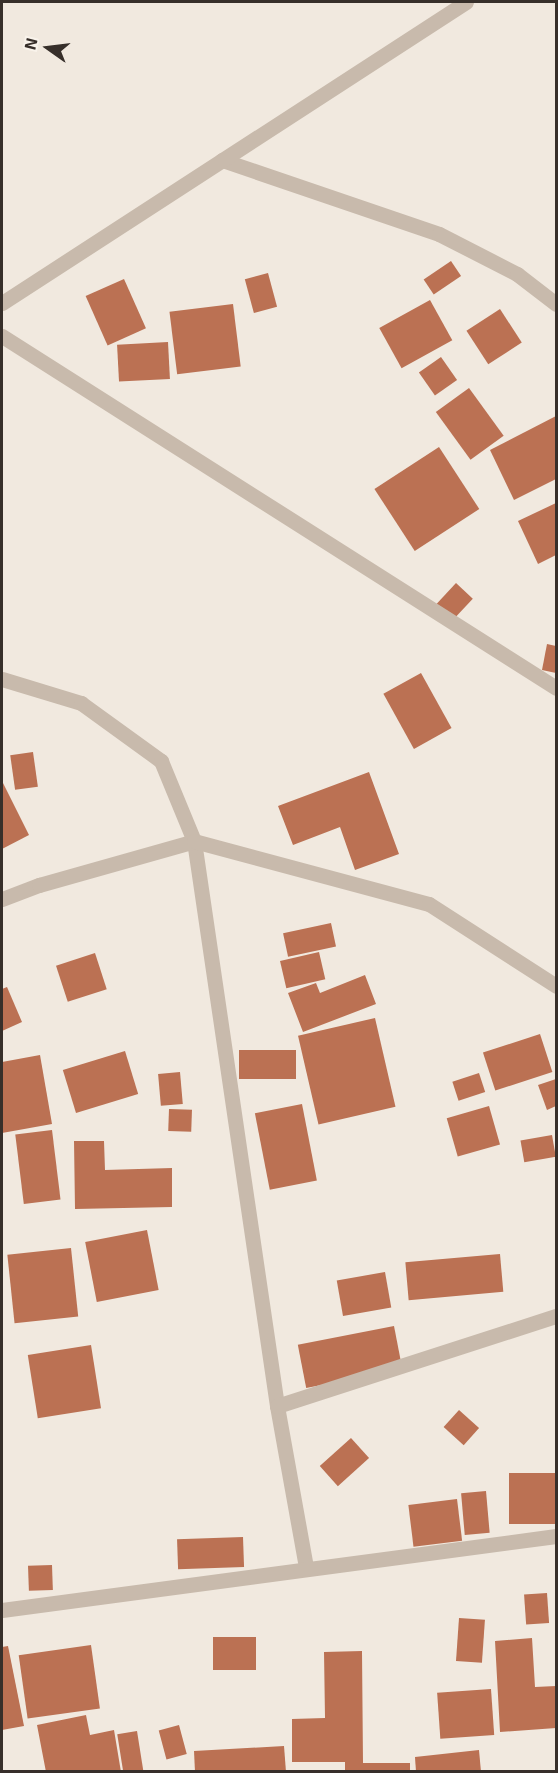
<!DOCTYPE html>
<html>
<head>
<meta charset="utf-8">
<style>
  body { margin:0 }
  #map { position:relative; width:558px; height:1773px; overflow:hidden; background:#f1e9df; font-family:"Exo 2",sans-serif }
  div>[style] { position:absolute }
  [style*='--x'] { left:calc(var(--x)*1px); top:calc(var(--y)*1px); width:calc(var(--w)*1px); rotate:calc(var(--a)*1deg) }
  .building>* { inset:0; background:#bb7153; transform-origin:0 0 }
  .minor>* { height:15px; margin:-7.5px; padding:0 7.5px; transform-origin:7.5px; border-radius:7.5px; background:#c8baac }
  span { translate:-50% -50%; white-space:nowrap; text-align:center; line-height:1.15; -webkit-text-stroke:6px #f9f3eb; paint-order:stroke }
  .frame { position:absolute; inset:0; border:3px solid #372f2a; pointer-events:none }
  .north { position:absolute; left:18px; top:18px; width:60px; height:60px; -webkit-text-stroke:4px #f9f3eb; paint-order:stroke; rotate:284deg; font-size:16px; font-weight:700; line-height:24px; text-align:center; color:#372f2a }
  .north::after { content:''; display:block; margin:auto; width:21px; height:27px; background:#372f2a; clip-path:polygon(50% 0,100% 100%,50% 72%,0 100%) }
</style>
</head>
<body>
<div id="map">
  <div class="building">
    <div style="left:451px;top:261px;width:18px;height:33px;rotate:56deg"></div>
    <div style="left:268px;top:273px;width:35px;height:24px;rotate:75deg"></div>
    <div style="left:124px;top:279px;width:54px;height:42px;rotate:66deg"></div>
    <div style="left:430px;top:300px;width:46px;height:58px;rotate:61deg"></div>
    <div style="left:233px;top:304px;width:63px;height:64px;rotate:83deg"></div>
    <div style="left:500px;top:309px;width:40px;height:40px;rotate:57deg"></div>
    <div style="left:168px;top:342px;width:37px;height:51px;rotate:87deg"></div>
    <div style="left:441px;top:357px;width:28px;height:27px;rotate:55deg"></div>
    <div style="left:469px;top:388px;width:59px;height:41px;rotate:54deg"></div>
    <div style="clip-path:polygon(556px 416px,556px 479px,514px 500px,490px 450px)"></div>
    <div style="left:439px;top:447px;width:74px;height:77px;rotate:57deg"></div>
    <div style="clip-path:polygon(556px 503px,556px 555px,538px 564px,518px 521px)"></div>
    <div style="left:456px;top:583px;width:23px;height:33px;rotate:43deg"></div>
    <div style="clip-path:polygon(547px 644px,556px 646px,556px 673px,542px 670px)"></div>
    <div style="left:421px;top:673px;width:63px;height:43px;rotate:61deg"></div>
    <div style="left:33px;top:752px;width:35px;height:23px;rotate:82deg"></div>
    <div style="clip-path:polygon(369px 772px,399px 854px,355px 870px,340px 827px,293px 845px,278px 806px)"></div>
    <div style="clip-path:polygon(2px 781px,29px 835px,2px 849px)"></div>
    <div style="left:331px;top:923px;width:24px;height:49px;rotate:78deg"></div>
    <div style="left:319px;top:952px;width:28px;height:40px;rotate:77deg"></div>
    <div style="left:95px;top:953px;width:38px;height:41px;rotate:72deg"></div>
    <div style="clip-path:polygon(365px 975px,376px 1004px,303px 1032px,288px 993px,316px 983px,320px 993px)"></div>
    <div style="clip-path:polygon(7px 987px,22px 1022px,2px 1031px,2px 989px)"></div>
    <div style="left:375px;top:1018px;width:91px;height:79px;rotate:77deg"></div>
    <div style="left:540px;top:1034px;width:40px;height:60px;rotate:72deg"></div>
    <div style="left:296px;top:1050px;width:29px;height:57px;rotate:90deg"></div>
    <div style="left:125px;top:1051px;width:45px;height:65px;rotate:73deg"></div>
    <div style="clip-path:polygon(40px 1055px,52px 1124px,2px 1133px,2px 1062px)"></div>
    <div style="left:180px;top:1072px;width:32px;height:22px;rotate:85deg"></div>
    <div style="left:479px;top:1073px;width:20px;height:28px;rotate:72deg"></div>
    <div style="clip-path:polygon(556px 1079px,556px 1106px,547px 1110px,538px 1085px)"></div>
    <div style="left:302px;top:1104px;width:78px;height:48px;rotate:79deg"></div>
    <div style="left:489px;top:1106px;width:40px;height:44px;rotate:74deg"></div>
    <div style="left:169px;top:1109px;width:23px;height:22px;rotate:2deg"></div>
    <div style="left:52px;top:1130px;width:70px;height:37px;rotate:83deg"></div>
    <div style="left:552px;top:1135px;width:22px;height:32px;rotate:80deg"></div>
    <div style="clip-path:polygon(74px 1141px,104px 1141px,105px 1170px,172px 1168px,172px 1207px,75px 1209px)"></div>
    <div style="left:147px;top:1230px;width:61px;height:63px;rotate:79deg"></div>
    <div style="left:71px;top:1248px;width:69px;height:64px;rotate:84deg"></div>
    <div style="left:500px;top:1254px;width:38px;height:95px;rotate:85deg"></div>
    <div style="left:385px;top:1272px;width:36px;height:49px;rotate:80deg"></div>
    <div style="left:394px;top:1326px;width:44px;height:98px;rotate:79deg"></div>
    <div style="left:91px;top:1345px;width:64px;height:64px;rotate:81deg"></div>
    <div style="left:459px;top:1410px;width:27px;height:23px;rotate:42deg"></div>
    <div style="left:351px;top:1438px;width:27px;height:42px;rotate:48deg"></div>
    <div style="left:556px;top:1473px;width:51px;height:47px;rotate:90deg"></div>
    <div style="left:486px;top:1491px;width:42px;height:25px;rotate:85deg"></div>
    <div style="left:457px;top:1499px;width:42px;height:49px;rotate:83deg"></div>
    <div style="left:243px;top:1537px;width:30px;height:66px;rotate:88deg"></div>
    <div style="left:52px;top:1565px;width:25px;height:24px;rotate:88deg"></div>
    <div style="left:547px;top:1593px;width:30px;height:23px;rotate:86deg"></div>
    <div style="left:459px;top:1618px;width:26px;height:43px;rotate:4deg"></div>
    <div style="left:213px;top:1637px;width:43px;height:33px"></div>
    <div style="clip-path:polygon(532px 1638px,535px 1687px,556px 1686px,556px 1728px,500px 1732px,495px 1641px)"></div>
    <div style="left:91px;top:1645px;width:64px;height:73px;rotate:82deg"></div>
    <div style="clip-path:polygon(8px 1646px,24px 1726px,2px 1730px,2px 1647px)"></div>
    <div style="clip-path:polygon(362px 1651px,363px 1763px,410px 1763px,410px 1772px,345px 1772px,345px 1762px,292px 1762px,292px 1719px,325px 1718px,324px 1652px)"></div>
    <div style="left:491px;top:1689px;width:46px;height:54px;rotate:86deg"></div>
    <div style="clip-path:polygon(86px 1715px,90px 1735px,114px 1730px,121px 1772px,46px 1772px,37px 1725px)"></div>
    <div style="left:179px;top:1725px;width:30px;height:21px;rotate:75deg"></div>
    <div style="left:137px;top:1731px;width:40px;height:20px;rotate:81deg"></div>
    <div style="clip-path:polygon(284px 1746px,286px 1772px,195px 1772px,194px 1751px)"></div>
    <div style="clip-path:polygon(479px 1750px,481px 1772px,416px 1772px,415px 1757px)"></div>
  </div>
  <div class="minor">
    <div style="--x:222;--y:160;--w:229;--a:18.8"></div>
    <div style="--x:439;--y:234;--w:88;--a:27.1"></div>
    <div style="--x:517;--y:274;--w:49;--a:37.6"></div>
    <div style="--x:2;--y:303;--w:553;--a:-32.97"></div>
    <div style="--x:2;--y:336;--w:656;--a:32.43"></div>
    <div style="--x:2;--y:679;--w:83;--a:16.9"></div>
    <div style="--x:81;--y:703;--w:99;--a:35.9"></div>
    <div style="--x:161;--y:761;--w:87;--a:67.6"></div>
    <div style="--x:194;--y:841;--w:571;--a:81.64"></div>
    <div style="--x:277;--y:1406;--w:164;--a:79.8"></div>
    <div style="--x:2;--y:899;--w:40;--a:-21"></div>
    <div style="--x:39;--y:885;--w:161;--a:-15.8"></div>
    <div style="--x:194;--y:841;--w:243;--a:15"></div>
    <div style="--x:429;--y:904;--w:151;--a:32.8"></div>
    <div style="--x:277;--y:1406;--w:293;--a:-17.9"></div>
    <div style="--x:2;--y:1610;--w:559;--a:-7.61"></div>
  </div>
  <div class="frame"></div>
  <div class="north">N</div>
</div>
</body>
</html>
